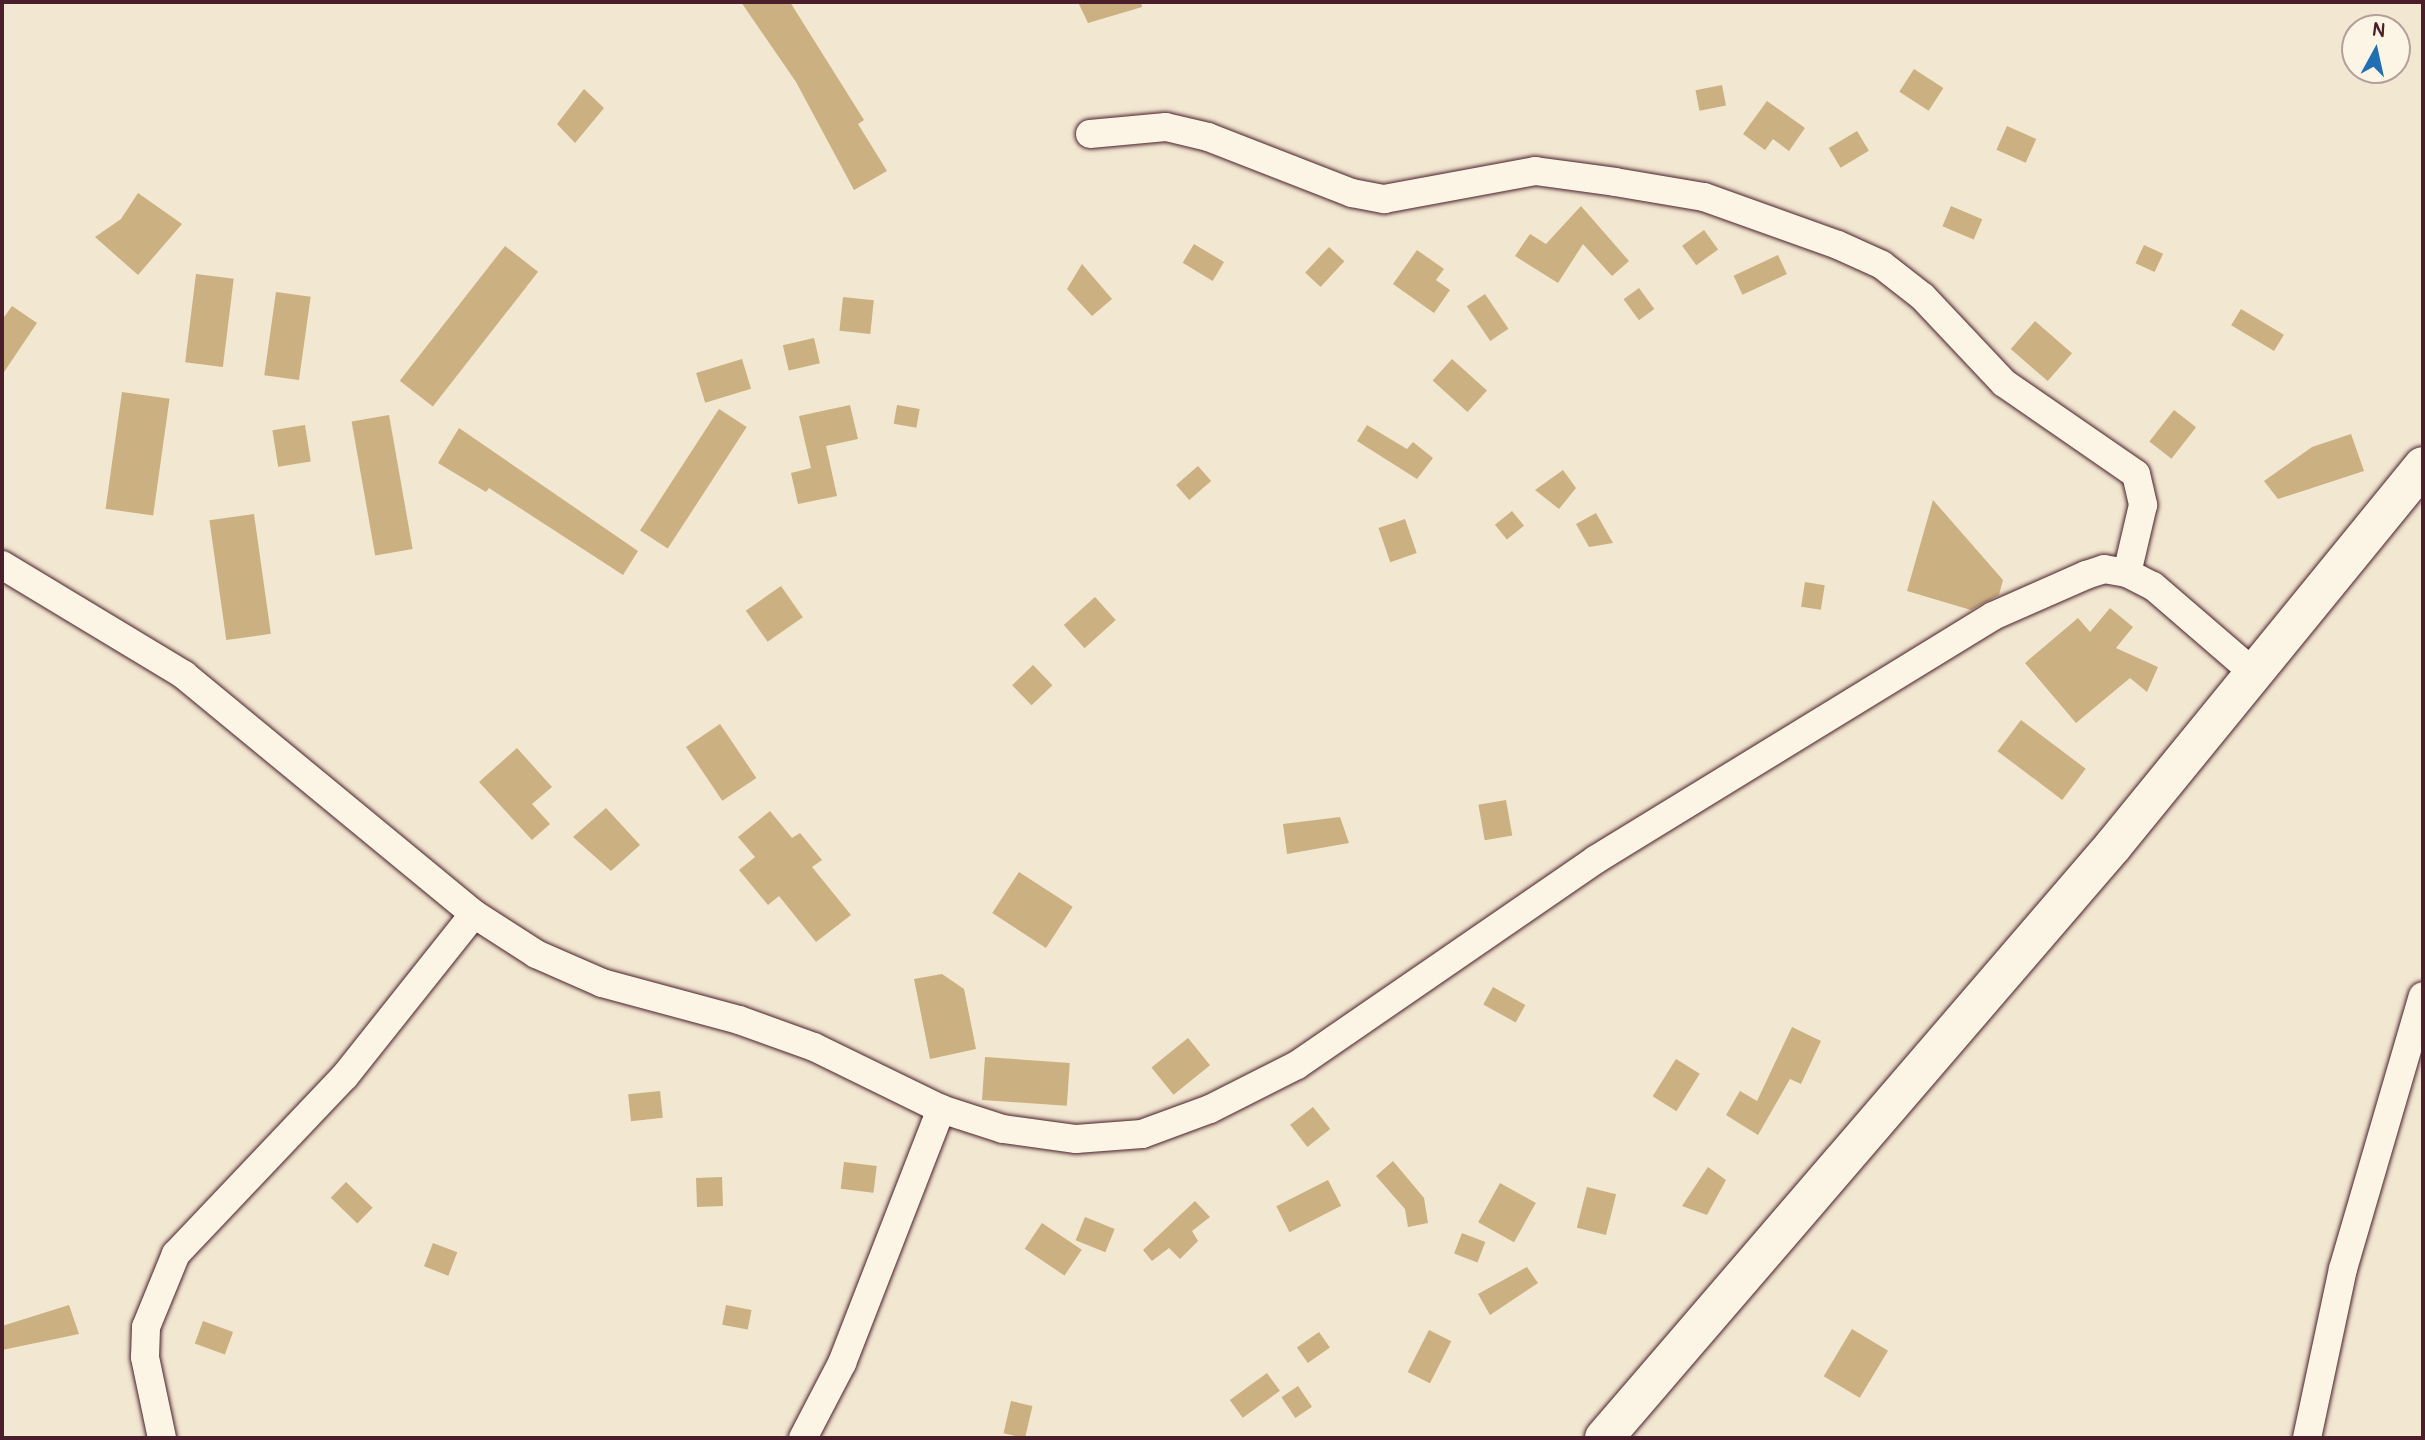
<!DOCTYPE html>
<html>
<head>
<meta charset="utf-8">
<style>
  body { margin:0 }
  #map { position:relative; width:2425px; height:1440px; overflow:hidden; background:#f2e7d1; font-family:Pangolin,sans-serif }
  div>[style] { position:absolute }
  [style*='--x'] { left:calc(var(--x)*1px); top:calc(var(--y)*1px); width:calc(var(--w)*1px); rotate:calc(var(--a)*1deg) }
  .building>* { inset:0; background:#cbb081; transform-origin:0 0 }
  .roads { filter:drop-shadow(0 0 2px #4a1f2b) drop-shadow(0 0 2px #4a1f2b) }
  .minor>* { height:28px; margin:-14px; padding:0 14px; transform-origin:14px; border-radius:14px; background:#fcf5e5 }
  .trunk>* { height:38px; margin:-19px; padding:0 19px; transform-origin:19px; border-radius:19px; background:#fcf5e5 }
  span { translate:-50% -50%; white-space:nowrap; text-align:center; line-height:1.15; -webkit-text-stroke:7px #fcf5e5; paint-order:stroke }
  .frame { position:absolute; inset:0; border:4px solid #4a1f2b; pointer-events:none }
  .north { position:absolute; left:2341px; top:14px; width:70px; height:70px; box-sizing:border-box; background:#fcf5e5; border:2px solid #b59f9b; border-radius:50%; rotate:8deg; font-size:19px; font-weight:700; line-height:28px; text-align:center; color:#4a1f2b }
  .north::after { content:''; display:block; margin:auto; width:24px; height:32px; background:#1f6fb2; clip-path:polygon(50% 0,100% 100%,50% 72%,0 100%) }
</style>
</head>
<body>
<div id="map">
  <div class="building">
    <div style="clip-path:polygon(741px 2px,790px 2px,864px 120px,858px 124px,887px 171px,854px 190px,796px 82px)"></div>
    <div style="clip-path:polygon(1078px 2px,1141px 2px,1142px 7px,1088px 23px)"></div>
    <div style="left:1914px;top:69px;width:35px;height:27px;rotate:33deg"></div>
    <div style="left:1722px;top:85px;width:21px;height:27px;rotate:79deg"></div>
    <div style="clip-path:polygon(584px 89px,604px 108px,575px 143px,557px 124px)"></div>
    <div style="clip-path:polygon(1767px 101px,1805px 128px,1789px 151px,1773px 139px,1765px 150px,1743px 134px)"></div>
    <div style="left:2007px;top:126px;width:32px;height:26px;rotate:24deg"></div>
    <div style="left:1857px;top:131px;width:23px;height:33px;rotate:59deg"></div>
    <div style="clip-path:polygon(138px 193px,182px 224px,138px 275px,95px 237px,121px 219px)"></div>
    <div style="clip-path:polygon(1581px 206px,1629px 261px,1612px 276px,1583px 244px,1558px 283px,1515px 256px,1530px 234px,1546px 244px)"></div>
    <div style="left:1951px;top:206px;width:34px;height:22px;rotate:23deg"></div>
    <div style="left:1704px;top:230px;width:24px;height:27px;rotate:54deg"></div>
    <div style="left:1194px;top:244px;width:35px;height:22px;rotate:31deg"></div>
    <div style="left:2144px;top:245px;width:21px;height:20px;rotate:25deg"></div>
    <div style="left:505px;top:246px;width:42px;height:171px;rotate:38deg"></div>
    <div style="left:1329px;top:247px;width:21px;height:35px;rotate:43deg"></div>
    <div style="clip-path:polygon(1417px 250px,1444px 269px,1436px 280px,1450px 290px,1434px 313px,1393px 284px)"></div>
    <div style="left:1778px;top:255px;width:21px;height:49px;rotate:65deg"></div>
    <div style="clip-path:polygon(1082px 264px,1112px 299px,1092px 316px,1067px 289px)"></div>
    <div style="left:196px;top:274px;width:38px;height:89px;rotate:7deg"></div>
    <div style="left:1639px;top:288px;width:26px;height:19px;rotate:54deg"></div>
    <div style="left:276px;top:292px;width:35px;height:84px;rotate:8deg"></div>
    <div style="left:1485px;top:294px;width:42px;height:22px;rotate:56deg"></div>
    <div style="left:843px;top:297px;width:31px;height:34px;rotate:6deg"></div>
    <div style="clip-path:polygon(12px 306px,37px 323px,2px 375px,2px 320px)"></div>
    <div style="left:2241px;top:309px;width:50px;height:19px;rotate:31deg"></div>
    <div style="left:2035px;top:321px;width:49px;height:37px;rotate:41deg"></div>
    <div style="left:814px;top:338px;width:26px;height:32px;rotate:77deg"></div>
    <div style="left:742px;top:359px;width:31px;height:48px;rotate:73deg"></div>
    <div style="left:1452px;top:359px;width:47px;height:29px;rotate:42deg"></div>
    <div style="left:122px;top:392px;width:48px;height:118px;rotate:8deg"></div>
    <div style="clip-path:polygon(850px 405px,858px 439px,826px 446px,837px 496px,798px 504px,791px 473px,811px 468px,799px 416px)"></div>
    <div style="left:897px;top:405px;width:23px;height:19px;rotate:10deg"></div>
    <div style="left:719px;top:409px;width:33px;height:145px;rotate:33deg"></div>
    <div style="left:2174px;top:410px;width:28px;height:40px;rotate:38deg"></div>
    <div style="left:389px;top:415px;width:136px;height:38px;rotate:80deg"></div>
    <div style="left:305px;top:425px;width:37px;height:33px;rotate:81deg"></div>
    <div style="clip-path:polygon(1367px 425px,1407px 449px,1413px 442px,1433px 458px,1417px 479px,1357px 441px)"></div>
    <div style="clip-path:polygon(459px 428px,638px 551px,623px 575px,489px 488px,486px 492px,438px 463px)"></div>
    <div style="clip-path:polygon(2351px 434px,2364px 471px,2278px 499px,2264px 481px,2312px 447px)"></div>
    <div style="left:1198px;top:466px;width:20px;height:29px;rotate:49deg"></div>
    <div style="clip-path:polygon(1563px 470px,1576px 488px,1559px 509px,1535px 490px)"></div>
    <div style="clip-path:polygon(1933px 500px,2003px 580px,1999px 595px,1971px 610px,1907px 591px)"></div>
    <div style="left:1512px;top:511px;width:19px;height:22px;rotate:51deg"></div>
    <div style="clip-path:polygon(1596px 513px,1613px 543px,1589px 547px,1576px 524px)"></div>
    <div style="left:254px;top:514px;width:121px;height:45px;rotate:82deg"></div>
    <div style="left:1405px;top:519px;width:36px;height:28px;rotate:71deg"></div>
    <div style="left:1805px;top:582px;width:20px;height:25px;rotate:9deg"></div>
    <div style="left:781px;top:586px;width:38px;height:43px;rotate:55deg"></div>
    <div style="left:1095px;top:597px;width:31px;height:42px;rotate:48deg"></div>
    <div style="clip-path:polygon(2110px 608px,2133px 627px,2116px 648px,2158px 667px,2147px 692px,2130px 678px,2076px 723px,2025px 663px,2078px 618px,2090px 632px)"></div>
    <div style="left:1033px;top:665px;width:28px;height:29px;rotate:46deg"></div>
    <div style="left:2021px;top:720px;width:81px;height:39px;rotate:37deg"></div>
    <div style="left:720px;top:724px;width:65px;height:41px;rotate:56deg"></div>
    <div style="clip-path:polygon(517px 748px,552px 787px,532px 804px,550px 824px,532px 840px,479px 782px)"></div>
    <div style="left:1506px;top:800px;width:36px;height:28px;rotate:80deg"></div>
    <div style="clip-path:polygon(606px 808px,640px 845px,611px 871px,573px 837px)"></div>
    <div style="clip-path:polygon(770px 811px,792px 838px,800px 833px,822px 860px,812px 867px,851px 915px,816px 942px,779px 896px,768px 905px,739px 870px,755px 857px,738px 837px)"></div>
    <div style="clip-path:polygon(1340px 817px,1349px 843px,1287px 854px,1283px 824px)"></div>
    <div style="left:1019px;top:872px;width:64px;height:49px;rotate:33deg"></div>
    <div style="clip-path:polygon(942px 974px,964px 989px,976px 1049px,930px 1059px,914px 979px)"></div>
    <div style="left:1493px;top:987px;width:37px;height:20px;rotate:29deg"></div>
    <div style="clip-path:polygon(1792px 1027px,1821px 1041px,1801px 1084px,1790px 1079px,1758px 1135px,1726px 1115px,1740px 1091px,1757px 1101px)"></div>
    <div style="left:1188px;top:1038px;width:35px;height:47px;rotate:51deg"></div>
    <div style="left:985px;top:1057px;width:85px;height:43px;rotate:4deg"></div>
    <div style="left:1676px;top:1059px;width:28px;height:44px;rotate:32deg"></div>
    <div style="left:660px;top:1091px;width:27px;height:32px;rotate:84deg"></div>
    <div style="left:1313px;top:1107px;width:28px;height:29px;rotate:52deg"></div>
    <div style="clip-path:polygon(1393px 1161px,1424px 1198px,1428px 1223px,1408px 1227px,1405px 1209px,1376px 1176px)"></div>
    <div style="left:844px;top:1162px;width:33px;height:27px;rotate:7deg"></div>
    <div style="clip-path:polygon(1708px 1167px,1726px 1180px,1707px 1215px,1682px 1206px)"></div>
    <div style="left:722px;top:1177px;width:29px;height:26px;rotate:88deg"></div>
    <div style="left:1328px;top:1180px;width:29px;height:58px;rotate:63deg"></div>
    <div style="left:346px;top:1182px;width:37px;height:22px;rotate:44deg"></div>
    <div style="left:1500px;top:1183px;width:41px;height:45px;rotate:29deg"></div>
    <div style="left:1587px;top:1187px;width:30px;height:42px;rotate:14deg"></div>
    <div style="clip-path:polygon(1195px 1201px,1210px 1217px,1192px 1231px,1198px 1241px,1180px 1259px,1169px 1248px,1152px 1261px,1143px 1250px)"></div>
    <div style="left:1085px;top:1217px;width:32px;height:25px;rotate:22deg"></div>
    <div style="left:1042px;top:1223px;width:48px;height:31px;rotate:34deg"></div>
    <div style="left:1462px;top:1233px;width:25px;height:22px;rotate:21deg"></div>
    <div style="left:433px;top:1243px;width:26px;height:25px;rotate:21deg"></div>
    <div style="clip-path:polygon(1527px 1267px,1538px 1283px,1490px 1315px,1478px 1294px)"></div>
    <div style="clip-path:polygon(69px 1305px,79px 1334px,2px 1350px,2px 1326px)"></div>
    <div style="left:726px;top:1305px;width:26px;height:20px;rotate:11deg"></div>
    <div style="left:203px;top:1321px;width:32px;height:24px;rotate:20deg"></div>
    <div style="left:1852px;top:1329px;width:42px;height:55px;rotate:31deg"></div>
    <div style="left:1429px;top:1330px;width:25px;height:47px;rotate:27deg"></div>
    <div style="left:1319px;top:1332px;width:19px;height:27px;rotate:55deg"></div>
    <div style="left:1267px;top:1373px;width:22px;height:46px;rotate:54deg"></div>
    <div style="left:1298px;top:1386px;width:25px;height:20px;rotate:56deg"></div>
    <div style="left:1011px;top:1401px;width:22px;height:33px;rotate:13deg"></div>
  </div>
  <div class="roads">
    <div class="minor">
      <div style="--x:1090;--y:134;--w:76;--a:-5.3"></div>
      <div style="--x:1166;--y:127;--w:43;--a:13.4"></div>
      <div style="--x:1208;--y:137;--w:155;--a:21.3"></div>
      <div style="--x:1352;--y:193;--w:33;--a:11"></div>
      <div style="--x:1384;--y:199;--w:154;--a:-10.5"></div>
      <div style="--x:1535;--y:171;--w:81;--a:7.8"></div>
      <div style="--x:1615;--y:182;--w:90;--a:9.6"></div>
      <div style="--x:1704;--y:197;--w:142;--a:19.7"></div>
      <div style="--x:1838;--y:245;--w:48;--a:24.4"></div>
      <div style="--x:1882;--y:265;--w:52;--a:38"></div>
      <div style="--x:1923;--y:297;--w:118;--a:46.7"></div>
      <div style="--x:2004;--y:383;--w:160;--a:34.6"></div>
      <div style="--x:2136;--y:474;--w:32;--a:77"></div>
      <div style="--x:2143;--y:505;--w:70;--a:103.2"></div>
      <div style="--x:2;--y:565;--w:213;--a:31.1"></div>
      <div style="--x:184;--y:675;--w:376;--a:39.5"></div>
      <div style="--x:474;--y:914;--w:74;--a:32.8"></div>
      <div style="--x:536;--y:954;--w:72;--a:23.7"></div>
      <div style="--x:602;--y:983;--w:142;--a:15.1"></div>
      <div style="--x:739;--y:1020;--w:80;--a:19.8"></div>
      <div style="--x:814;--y:1047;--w:141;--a:26"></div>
      <div style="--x:941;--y:1109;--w:65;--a:17.9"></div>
      <div style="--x:1003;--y:1129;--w:74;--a:7.8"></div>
      <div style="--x:1076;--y:1139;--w:66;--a:-4.3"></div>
      <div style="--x:1142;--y:1134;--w:72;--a:-20.2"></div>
      <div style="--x:1210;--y:1109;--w:97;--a:-26.8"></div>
      <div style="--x:1297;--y:1065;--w:362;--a:-34.5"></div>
      <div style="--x:1595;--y:860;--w:467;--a:-31.5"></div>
      <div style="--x:1993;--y:616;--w:102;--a:-23.8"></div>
      <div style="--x:2086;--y:575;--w:19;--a:-18"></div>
      <div style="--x:2104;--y:569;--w:23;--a:10"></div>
      <div style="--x:2127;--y:573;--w:29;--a:27"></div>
      <div style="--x:2153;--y:586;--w:135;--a:40.8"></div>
      <div style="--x:162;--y:1438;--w:83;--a:-101.9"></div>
      <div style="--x:145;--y:1357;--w:30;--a:-88"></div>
      <div style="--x:146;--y:1327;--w:79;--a:-67.7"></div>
      <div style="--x:176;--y:1254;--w:245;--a:-46.5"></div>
      <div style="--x:345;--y:1076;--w:207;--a:-51.5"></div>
      <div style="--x:803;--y:1438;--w:85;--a:-62.5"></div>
      <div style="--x:842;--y:1363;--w:273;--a:-68.7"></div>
      <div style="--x:2307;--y:1438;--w:173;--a:-78"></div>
      <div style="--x:2343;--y:1269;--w:284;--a:-73.7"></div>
    </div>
    <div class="trunk">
      <div style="--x:1604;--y:1438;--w:781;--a:-49.31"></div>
      <div style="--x:2113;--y:846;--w:490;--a:-50.8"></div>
    </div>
  </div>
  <div class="frame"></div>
  <div class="north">N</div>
</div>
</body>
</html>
